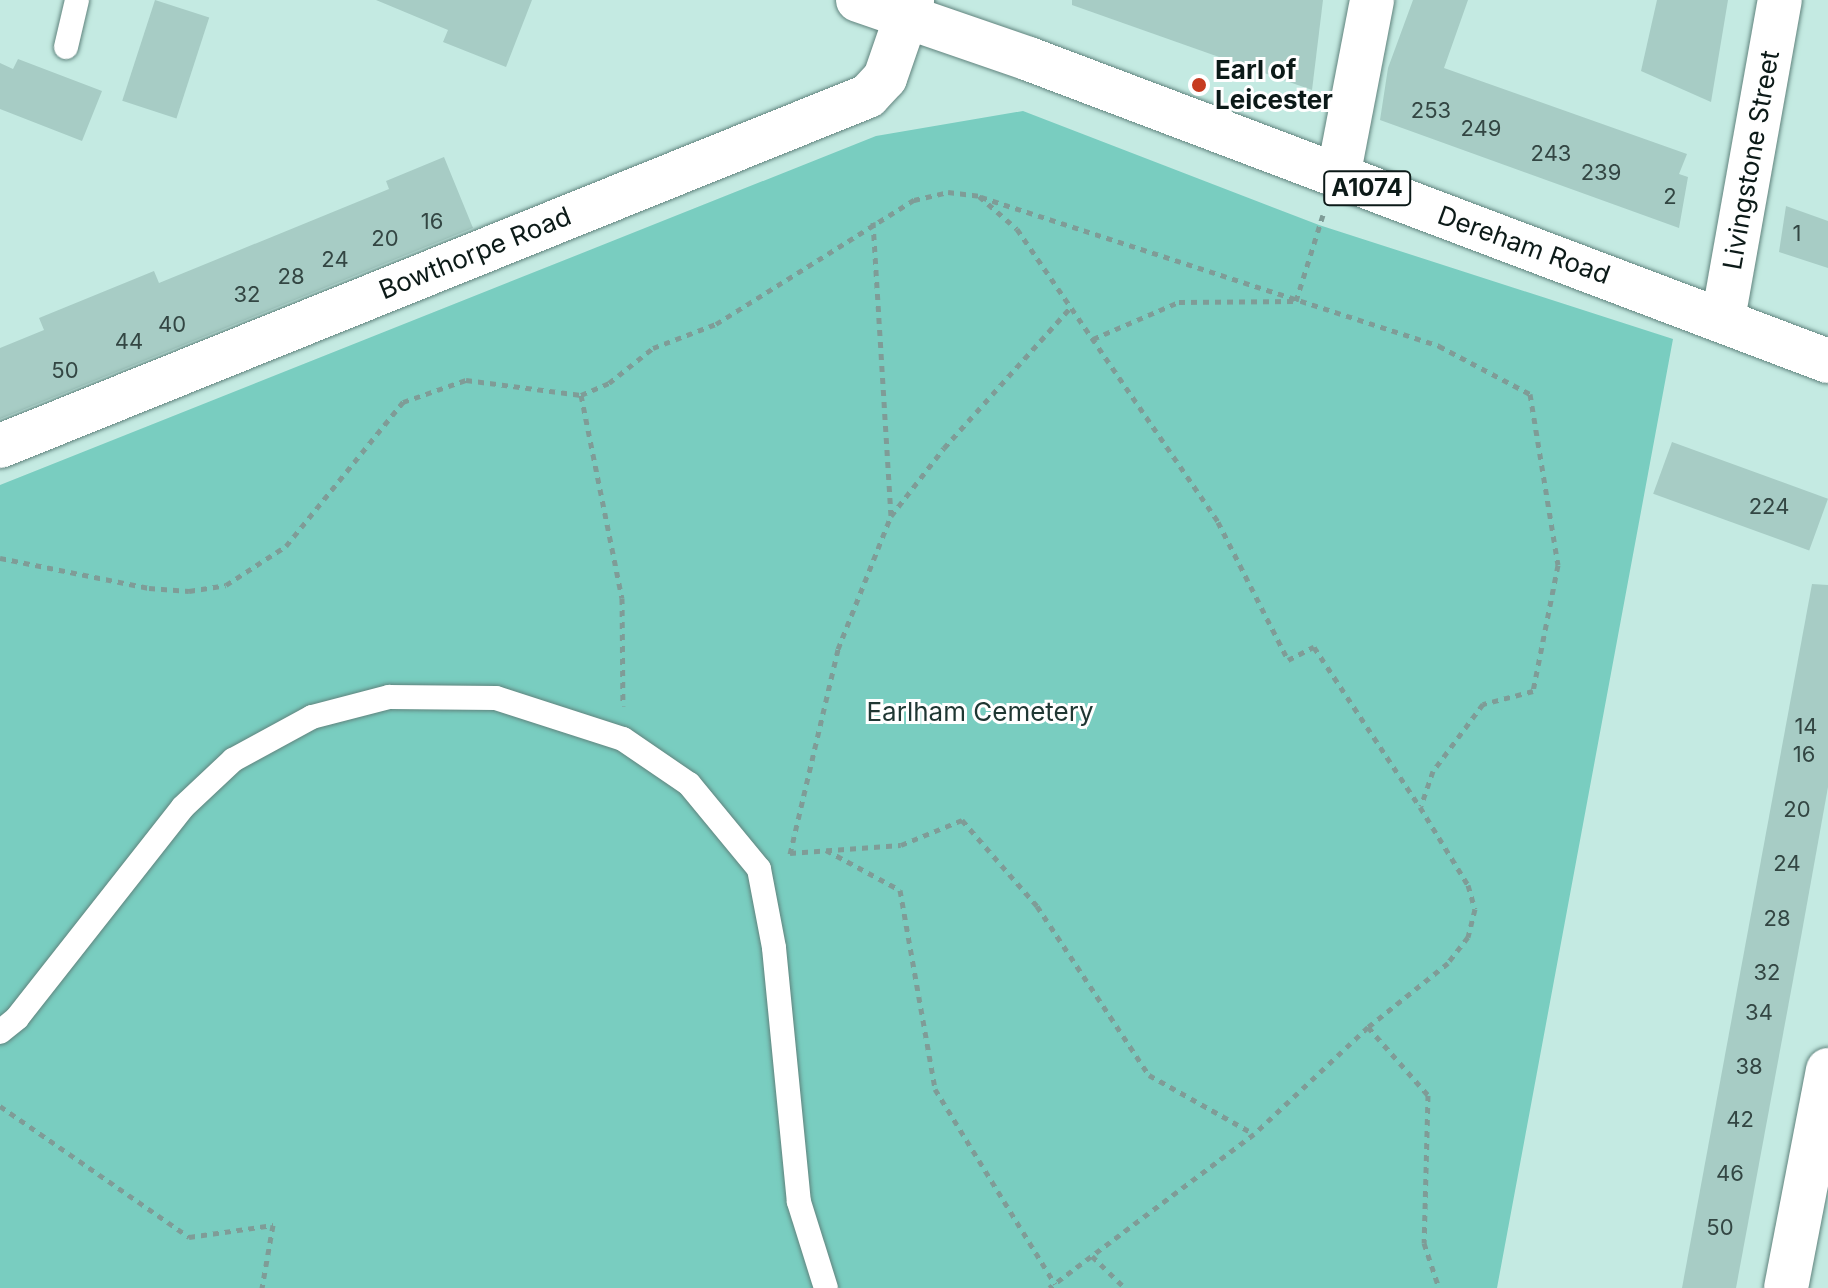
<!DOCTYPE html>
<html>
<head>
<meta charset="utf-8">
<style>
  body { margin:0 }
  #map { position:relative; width:1828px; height:1288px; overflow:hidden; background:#c4eae2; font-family:Inter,sans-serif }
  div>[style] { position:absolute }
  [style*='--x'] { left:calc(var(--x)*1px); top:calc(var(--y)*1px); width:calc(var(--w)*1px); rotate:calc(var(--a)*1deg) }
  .green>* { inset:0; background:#79cdc0 }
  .building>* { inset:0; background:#a7ccc5; transform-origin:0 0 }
  .path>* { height:5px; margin-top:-2.5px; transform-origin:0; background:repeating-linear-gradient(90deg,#7f9c97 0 6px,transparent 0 12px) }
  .roads { filter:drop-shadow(0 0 2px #60837d) drop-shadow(0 0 2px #60837d) }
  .lane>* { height:24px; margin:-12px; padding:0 12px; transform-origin:12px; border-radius:12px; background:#fff }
  .street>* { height:44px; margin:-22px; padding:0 22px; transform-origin:22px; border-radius:22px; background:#fff }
  .secondary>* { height:44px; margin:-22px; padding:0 22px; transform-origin:22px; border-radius:22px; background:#fff }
  .primary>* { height:44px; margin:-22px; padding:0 22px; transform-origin:22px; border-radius:22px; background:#fff }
  .dots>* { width:22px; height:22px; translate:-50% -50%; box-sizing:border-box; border:4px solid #fff; border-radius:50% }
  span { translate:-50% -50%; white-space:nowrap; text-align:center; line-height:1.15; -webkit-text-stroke:6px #fff; paint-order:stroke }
  .number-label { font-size:22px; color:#334643 }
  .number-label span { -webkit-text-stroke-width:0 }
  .shield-label span { padding:2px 6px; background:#fff; border:2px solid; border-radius:6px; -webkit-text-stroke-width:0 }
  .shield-label { font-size:24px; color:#0c1a18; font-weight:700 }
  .poi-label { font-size:26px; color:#0c1a18; font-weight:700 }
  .left { translate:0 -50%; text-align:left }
  .street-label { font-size:26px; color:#0c1a18 }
  .park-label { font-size:26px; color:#1f3733 }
</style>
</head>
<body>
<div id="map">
  <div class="green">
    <div style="clip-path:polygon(1023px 111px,1319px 225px,1673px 339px,1497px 1288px,0 1288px,0 485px,876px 136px)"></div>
  </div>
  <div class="building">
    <div style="left:155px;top:0;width:57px;height:106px;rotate:18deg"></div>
    <div style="clip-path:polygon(376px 0,532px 0,506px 67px,443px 42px,448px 30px)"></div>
    <div style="clip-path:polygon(1072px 0,1323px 0,1312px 90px,1072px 5px)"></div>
    <div style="clip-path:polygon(1413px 0,1468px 0,1444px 68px,1687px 154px,1679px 174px,1688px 177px,1679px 228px,1380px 120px,1388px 68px)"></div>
    <div style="clip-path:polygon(1657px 0,1728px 0,1711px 102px,1641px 71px)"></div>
    <div style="clip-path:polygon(18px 59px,102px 91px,82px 141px,0 109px,0 63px,13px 69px)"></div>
    <div style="clip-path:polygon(444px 157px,473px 228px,0 419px,0 348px,44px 330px,39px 318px,154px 271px,159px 283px,389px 189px,386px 181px)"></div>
    <div style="clip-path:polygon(1786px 206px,1828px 221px,1828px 268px,1779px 252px)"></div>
    <div style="left:1672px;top:442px;width:166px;height:55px;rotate:20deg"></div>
    <div style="clip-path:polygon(1812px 584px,1828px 585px,1828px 787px,1801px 937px,1736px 1288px,1682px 1288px)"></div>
  </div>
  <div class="path">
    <div style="--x:981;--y:197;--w:482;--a:18"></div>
    <div style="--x:1439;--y:346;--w:103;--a:27.8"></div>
    <div style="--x:1530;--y:394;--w:173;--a:80.7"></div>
    <div style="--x:1558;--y:565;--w:128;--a:101.2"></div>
    <div style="--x:1533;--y:691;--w:52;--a:165.4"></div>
    <div style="--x:1483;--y:704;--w:84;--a:126.7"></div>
    <div style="--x:1433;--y:771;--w:37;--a:109"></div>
    <div style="--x:873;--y:222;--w:294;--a:86.5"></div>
    <div style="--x:1093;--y:339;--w:94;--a:-23.3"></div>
    <div style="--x:1179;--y:302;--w:117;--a:-0.5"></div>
    <div style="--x:1296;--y:301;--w:90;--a:-72.6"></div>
    <div style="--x:581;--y:395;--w:207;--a:78.6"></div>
    <div style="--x:622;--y:598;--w:108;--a:89.5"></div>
    <div style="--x:0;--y:558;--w:152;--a:11.4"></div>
    <div style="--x:149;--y:588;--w:40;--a:4.3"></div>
    <div style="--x:189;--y:591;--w:37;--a:-9"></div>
    <div style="--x:226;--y:585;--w:72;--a:-33"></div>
    <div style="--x:286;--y:546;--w:186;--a:-50.9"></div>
    <div style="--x:403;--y:402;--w:67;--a:-19.2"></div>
    <div style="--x:466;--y:380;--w:116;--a:7.4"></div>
    <div style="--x:581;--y:395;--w:30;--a:-23"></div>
    <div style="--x:609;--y:383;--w:56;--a:-38.5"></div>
    <div style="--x:653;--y:348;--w:67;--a:-20.9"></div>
    <div style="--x:716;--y:324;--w:234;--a:-32.1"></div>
    <div style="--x:914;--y:200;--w:35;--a:-13"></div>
    <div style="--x:948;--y:192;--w:31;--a:7"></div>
    <div style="--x:979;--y:196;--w:50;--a:41"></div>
    <div style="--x:1017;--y:229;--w:355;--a:55.5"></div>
    <div style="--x:1218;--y:522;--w:155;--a:63.1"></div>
    <div style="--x:1288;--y:660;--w:29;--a:-27"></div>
    <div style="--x:1314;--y:647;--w:192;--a:56.5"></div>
    <div style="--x:1420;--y:807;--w:92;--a:58.4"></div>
    <div style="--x:1468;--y:885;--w:25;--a:74"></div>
    <div style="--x:1475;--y:909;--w:29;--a:104"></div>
    <div style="--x:1468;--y:937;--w:33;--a:128"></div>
    <div style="--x:1448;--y:963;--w:102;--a:141.3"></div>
    <div style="--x:1368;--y:1027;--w:156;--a:136.8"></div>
    <div style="--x:1254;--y:1134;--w:256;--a:143.1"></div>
    <div style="--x:826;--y:850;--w:84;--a:28.4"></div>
    <div style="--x:900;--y:890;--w:202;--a:80"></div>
    <div style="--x:935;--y:1089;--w:229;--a:58.4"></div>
    <div style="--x:790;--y:853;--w:111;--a:-4.1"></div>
    <div style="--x:901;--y:845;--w:66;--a:-22.3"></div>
    <div style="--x:962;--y:820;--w:114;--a:48.9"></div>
    <div style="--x:1037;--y:906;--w:203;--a:56.5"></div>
    <div style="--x:1149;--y:1075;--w:120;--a:29.3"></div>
    <div style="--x:790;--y:854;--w:211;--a:-76.8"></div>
    <div style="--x:838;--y:649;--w:143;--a:-68.3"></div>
    <div style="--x:891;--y:516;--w:86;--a:-52.1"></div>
    <div style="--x:944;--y:448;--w:187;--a:-48"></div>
    <div style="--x:1368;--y:1027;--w:91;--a:48.6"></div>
    <div style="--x:1428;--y:1095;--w:148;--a:91.5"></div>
    <div style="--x:1424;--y:1243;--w:47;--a:71.6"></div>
    <div style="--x:0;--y:1106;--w:230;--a:34.7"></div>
    <div style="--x:189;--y:1237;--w:85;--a:-8.1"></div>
    <div style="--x:273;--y:1225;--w:64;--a:99.9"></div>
    <div style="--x:1092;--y:1256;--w:46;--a:44.1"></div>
  </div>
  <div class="roads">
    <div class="lane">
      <div style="--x:66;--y:47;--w:48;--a:-76.8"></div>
      <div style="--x:0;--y:1032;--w:22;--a:-39"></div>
      <div style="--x:17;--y:1018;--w:268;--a:-51.8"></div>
      <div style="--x:183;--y:807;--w:69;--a:-43.2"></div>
      <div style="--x:233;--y:760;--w:90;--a:-28.6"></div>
      <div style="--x:312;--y:717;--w:80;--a:-14.6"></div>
      <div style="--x:389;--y:697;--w:107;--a:0.5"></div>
      <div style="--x:496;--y:698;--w:133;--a:17.9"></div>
      <div style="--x:623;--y:739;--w:80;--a:34.3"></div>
      <div style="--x:689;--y:784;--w:110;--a:50.5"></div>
      <div style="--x:759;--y:869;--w:80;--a:79.2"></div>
      <div style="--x:774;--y:948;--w:255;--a:84.4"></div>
      <div style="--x:799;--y:1202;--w:90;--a:72.6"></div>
    </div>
    <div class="street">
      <div style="--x:1338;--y:177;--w:180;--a:-79.1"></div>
      <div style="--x:1723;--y:319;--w:324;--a:-79.9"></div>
      <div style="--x:1786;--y:1288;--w:222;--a:-79.1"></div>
    </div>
    <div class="secondary">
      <div style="--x:0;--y:446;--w:936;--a:-21.96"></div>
      <div style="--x:868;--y:96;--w:25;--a:-47"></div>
      <div style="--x:885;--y:78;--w:83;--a:-70.9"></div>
    </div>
    <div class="primary">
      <div style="--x:858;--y:0;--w:181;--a:19"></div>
      <div style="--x:1029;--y:59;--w:854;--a:20.71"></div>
    </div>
  </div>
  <div class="dots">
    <div style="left:1199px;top:85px;background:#c63b20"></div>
  </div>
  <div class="number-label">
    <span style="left:1431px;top:111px">253</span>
    <span style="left:1481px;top:129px">249</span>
    <span style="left:1551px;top:154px">243</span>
    <span style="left:1601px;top:173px">239</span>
    <span style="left:1670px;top:197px">2</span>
    <span style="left:432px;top:222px">16</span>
    <span style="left:1797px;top:234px">1</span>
    <span style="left:385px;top:239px">20</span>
    <span style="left:335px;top:260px">24</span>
    <span style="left:291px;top:277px">28</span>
    <span style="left:247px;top:295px">32</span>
    <span style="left:172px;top:325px">40</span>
    <span style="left:129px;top:342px">44</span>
    <span style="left:65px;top:371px">50</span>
    <span style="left:1769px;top:507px">224</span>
    <span style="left:1806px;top:727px">14</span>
    <span style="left:1804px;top:755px">16</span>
    <span style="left:1797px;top:810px">20</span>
    <span style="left:1787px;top:864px">24</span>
    <span style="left:1777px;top:919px">28</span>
    <span style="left:1767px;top:973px">32</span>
    <span style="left:1759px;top:1013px">34</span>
    <span style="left:1749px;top:1067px">38</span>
    <span style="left:1740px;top:1120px">42</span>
    <span style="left:1730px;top:1174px">46</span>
    <span style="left:1720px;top:1228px">50</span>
  </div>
  <div class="shield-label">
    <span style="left:1367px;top:188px">A1074</span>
  </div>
  <div class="poi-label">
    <span class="left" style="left:1215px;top:85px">Earl of<br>Leicester</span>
  </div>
  <div class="street-label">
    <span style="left:1751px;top:160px;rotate:-80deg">Livingstone Street</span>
    <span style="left:1524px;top:245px;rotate:20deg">Dereham Road</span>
    <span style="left:475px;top:253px;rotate:-22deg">Bowthorpe Road</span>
  </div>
  <div class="park-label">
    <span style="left:980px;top:712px">Earlham Cemetery</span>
  </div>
</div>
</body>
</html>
